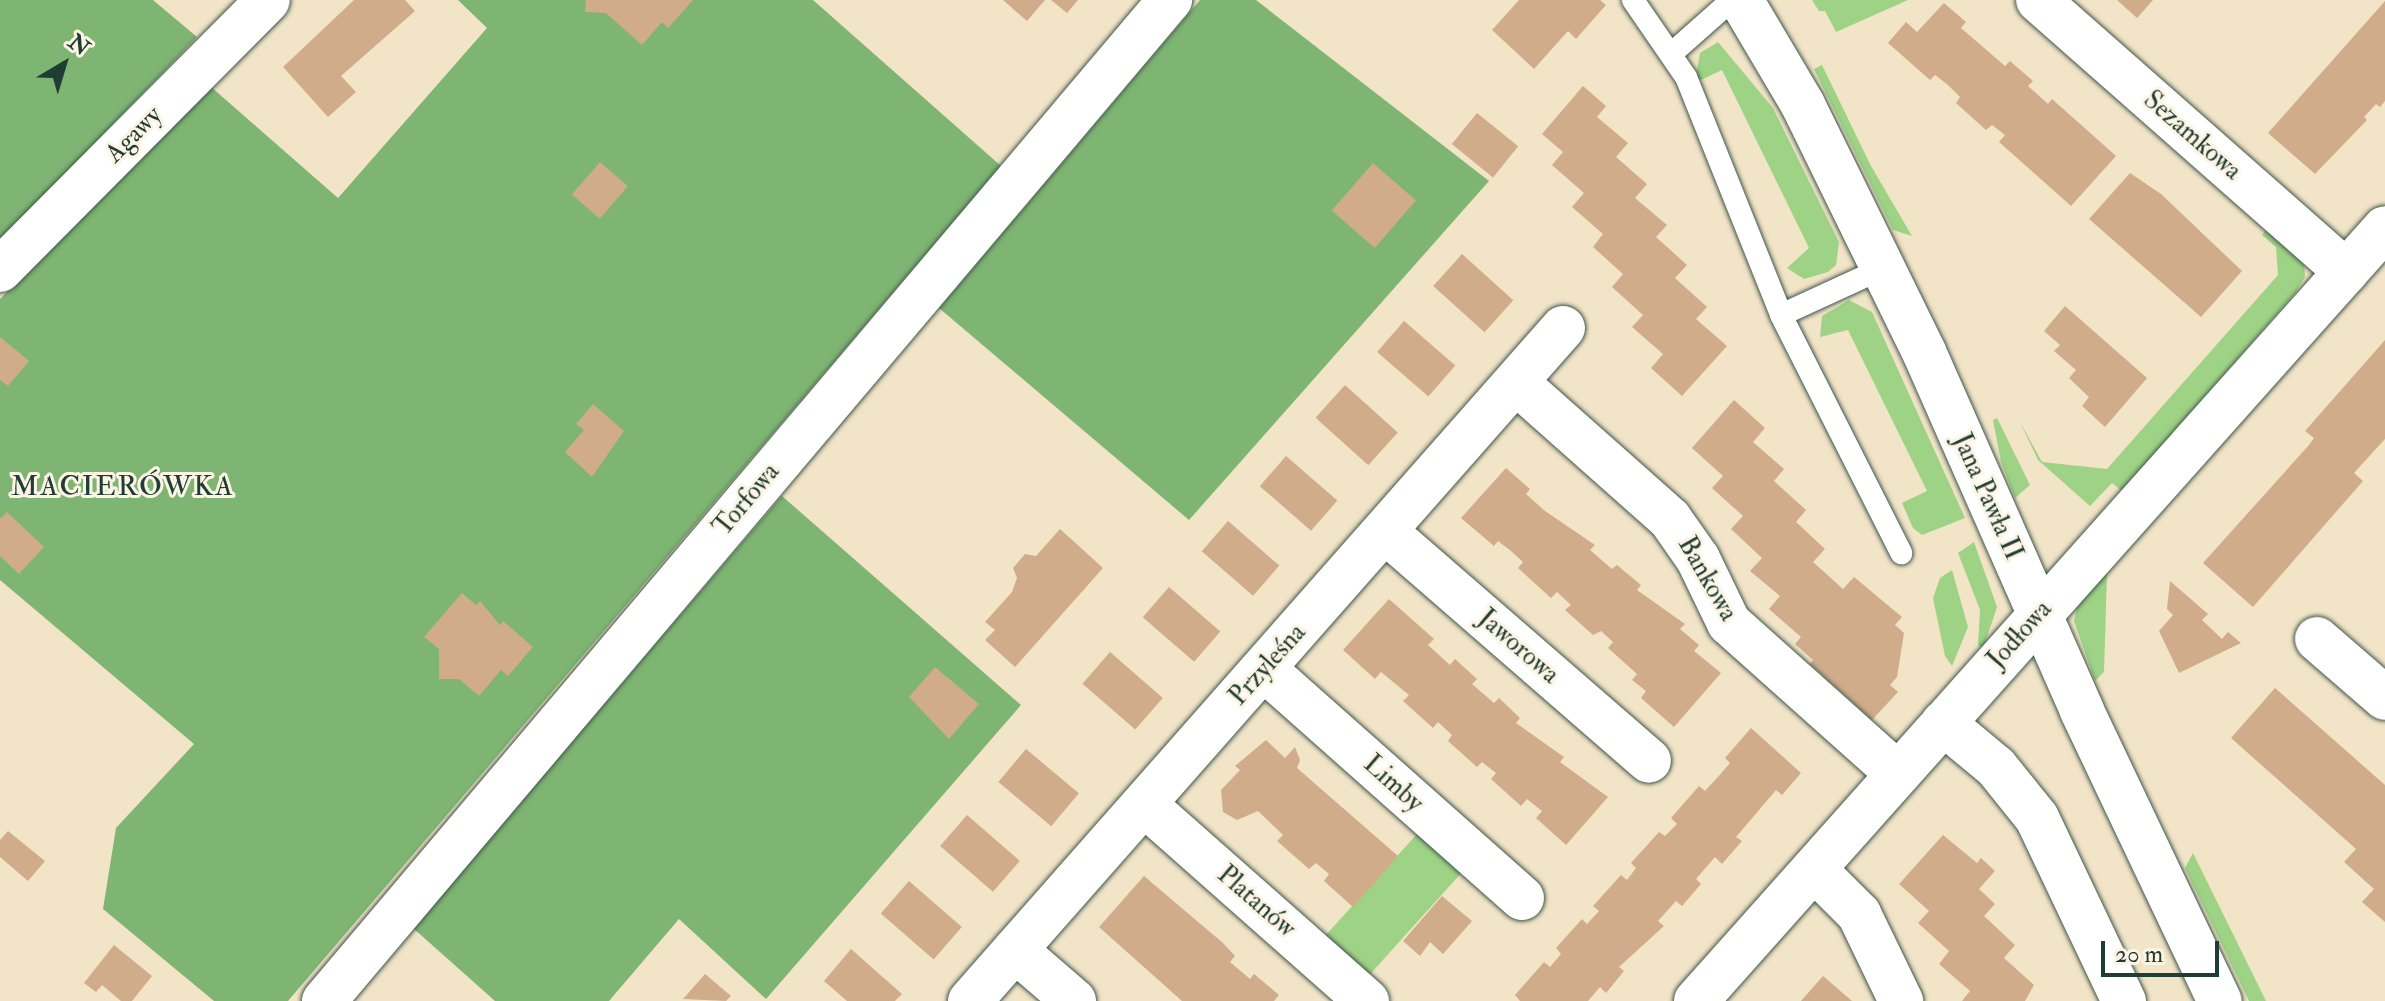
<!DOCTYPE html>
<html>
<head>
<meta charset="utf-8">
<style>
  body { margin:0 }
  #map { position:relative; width:2385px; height:1001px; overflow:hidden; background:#f2e4c7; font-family:"IM FELL Double Pica",serif }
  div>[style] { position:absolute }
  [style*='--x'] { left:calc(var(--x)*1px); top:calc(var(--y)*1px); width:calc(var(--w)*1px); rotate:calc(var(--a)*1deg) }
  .green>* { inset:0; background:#9ed385; transform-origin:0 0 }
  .forest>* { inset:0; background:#7eb572 }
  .building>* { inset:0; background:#d0ac8b; transform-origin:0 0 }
  .roads { filter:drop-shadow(0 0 2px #3f564a) drop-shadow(0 0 2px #3f564a) }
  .service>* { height:22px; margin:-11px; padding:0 11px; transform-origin:11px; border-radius:11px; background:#fff }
  .minor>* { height:44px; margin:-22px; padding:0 22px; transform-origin:22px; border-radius:22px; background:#fff }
  .tertiary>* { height:44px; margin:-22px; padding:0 22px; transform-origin:22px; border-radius:22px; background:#fff }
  span { translate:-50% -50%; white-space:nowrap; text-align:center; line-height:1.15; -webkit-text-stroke:6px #fcf5e5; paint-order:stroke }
  .street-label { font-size:26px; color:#1f3d34 }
  .neighbourhood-label { font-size:28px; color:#1f3d34; letter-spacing:2px }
  .north { position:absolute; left:24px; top:24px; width:80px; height:80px; -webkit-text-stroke:6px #fcf5e5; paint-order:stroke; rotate:38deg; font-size:22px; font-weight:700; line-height:32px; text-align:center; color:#1f3d34 }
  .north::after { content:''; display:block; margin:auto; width:28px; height:36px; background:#1f3d34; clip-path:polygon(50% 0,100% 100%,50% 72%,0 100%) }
  .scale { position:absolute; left:2101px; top:941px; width:118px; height:36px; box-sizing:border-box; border:4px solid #1f3d34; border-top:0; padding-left:10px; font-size:24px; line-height:28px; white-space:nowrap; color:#1f3d34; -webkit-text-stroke:6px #fcf5e5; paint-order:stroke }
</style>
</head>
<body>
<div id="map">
  <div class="green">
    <div style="clip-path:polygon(1812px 0,1908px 0,1836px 32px,1825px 11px,1819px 11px)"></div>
    <div style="clip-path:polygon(1718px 42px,1773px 108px,1839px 242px,1836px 265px,1828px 272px,1804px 279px,1787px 268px,1809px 248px,1722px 70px,1701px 80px,1696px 76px,1700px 53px)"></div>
    <div style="clip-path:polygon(1822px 65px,1871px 166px,1912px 236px,1893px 230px,1814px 69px)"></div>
    <div style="clip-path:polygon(2271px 224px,2304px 259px,2305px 277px,2295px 293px,2122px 491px,2112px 483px,2090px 506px,2038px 460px,2019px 420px,2042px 462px,2107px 469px,2278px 275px,2276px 247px,2262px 235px)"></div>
    <div style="clip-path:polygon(1849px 300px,1872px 312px,1965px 518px,1922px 535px,1913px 528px,1902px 503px,1927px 491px,1848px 330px,1820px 337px,1822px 316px)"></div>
    <div style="clip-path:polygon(1997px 418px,2030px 485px,2015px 498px,2001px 462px,1993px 420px)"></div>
    <div style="clip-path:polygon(1974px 542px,1997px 607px,1983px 649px,1978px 645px,1980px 610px,1958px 553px)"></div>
    <div style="clip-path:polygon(1952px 570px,1968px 627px,1952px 666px,1945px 656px,1933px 598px,1940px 578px)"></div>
    <div style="clip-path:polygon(2107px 573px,2104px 672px,2095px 681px,2074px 621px,2079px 599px)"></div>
    <div style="left:1417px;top:834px;width:59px;height:138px;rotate:42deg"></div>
    <div style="clip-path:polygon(2193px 853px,2230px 928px,2266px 1001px,2249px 1001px,2185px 868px)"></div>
  </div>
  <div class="forest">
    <div style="clip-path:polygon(0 0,153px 0,197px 37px,0 241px)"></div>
    <div style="clip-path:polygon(458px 0,813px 0,1001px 166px,288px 1001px,214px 1001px,103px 909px,116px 828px,194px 744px,0 580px,0 299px,210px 86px,338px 198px,487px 28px)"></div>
    <div style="clip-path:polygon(1200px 0,1256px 0,1489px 181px,1189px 520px,939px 308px)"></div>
    <div style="clip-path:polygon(782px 496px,1021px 705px,766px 999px,679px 919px,609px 1001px,495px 1001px,413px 928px)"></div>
  </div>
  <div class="building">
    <div style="clip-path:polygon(354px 0,405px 0,415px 11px,341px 76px,356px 92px,328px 117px,283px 67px)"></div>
    <div style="clip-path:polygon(586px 0,693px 0,668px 28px,662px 22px,642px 45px,606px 13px,585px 12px)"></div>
    <div style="clip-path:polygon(1003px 0,1045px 0,1027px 21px)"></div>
    <div style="clip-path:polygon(1051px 0,1078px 0,1067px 13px)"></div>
    <div style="clip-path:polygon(1519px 0,1600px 0,1606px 5px,1576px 39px,1568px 31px,1534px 69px,1492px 30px)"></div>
    <div style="clip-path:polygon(2117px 0,2153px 0,2137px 18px)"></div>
    <div style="clip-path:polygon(2385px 1px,2385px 101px,2380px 107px,2376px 104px,2364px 117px,2367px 120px,2315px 174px,2268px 133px)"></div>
    <div style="clip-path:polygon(1944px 3px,1966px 22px,1961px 28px,2005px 66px,2010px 61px,2033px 81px,2028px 86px,2048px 104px,2052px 99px,2116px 156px,2071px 206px,1999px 142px,2005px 135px,1992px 125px,1986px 130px,1956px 103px,1960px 97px,1948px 85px,1935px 75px,1930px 80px,1888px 43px,1906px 22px,1917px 32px)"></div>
    <div style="clip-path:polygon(1583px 86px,1606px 106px,1597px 117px,1628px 143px,1616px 157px,1647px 184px,1635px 198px,1667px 225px,1656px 237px,1687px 265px,1675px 278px,1707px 307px,1696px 319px,1727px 346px,1682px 396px,1651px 368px,1663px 354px,1632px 327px,1643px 315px,1612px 287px,1623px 274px,1593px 247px,1603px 234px,1572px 207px,1584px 193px,1552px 165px,1563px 152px,1542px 134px)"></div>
    <div style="left:1477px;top:113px;width:53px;height:40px;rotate:39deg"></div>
    <div style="left:600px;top:162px;width:37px;height:43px;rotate:41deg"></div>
    <div style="left:1373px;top:163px;width:57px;height:63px;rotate:41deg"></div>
    <div style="clip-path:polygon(2130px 173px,2161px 194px,2242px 271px,2201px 317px,2089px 219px)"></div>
    <div style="left:1462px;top:254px;width:69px;height:43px;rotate:42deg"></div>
    <div style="clip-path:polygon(2065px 306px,2147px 378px,2105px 427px,2082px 406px,2089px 397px,2069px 378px,2076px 370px,2054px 351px,2060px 345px,2044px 331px)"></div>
    <div style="left:1404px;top:321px;width:68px;height:41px;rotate:41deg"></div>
    <div style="clip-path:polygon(0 337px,29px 361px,8px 386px,0 380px)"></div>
    <div style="clip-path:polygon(2385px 340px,2385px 439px,2354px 473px,2363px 481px,2253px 607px,2203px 563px,2309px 445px,2314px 438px,2305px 431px)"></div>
    <div style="left:1345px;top:385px;width:71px;height:44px;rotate:42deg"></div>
    <div style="clip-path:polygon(1734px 400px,1765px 428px,1753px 442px,1784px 469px,1774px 481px,1806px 510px,1796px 522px,1825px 549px,1813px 562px,1843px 589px,1854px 577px,1902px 617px,1895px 625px,1904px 633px,1897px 677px,1890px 685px,1898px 692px,1872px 720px,1810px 664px,1813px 660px,1795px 644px,1801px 637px,1769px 609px,1780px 596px,1750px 571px,1762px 558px,1731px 529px,1743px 516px,1712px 488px,1723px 476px,1692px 448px)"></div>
    <div style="clip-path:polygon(593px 404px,624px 431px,592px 477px,565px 452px,584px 430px,576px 424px)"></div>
    <div style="left:1286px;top:456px;width:68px;height:40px;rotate:41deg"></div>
    <div style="clip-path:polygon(1506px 468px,1530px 489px,1526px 494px,1545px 511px,1595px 545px,1590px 550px,1612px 569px,1617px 565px,1641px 585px,1637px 590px,1685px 624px,1680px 629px,1699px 645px,1694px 651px,1721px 673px,1674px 727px,1641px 698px,1646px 691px,1632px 680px,1637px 674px,1608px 648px,1613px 642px,1601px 631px,1593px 635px,1565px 610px,1571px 605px,1557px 592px,1551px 598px,1518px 568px,1523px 562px,1511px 551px,1498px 541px,1494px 546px,1461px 518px)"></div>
    <div style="clip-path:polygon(7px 512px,44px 547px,19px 574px,0 556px,0 519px)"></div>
    <div style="left:1228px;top:521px;width:68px;height:40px;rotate:41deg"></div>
    <div style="clip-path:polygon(1060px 529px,1103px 568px,1015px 667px,985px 640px,995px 630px,985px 622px,1012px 592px,1017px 578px,1013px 568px,1025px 554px,1036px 556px)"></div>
    <div style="clip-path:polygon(2170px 581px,2208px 614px,2202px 620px,2222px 639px,2228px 632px,2241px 643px,2179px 673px,2159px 631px,2173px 615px,2167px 609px)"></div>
    <div style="left:1169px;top:587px;width:68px;height:40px;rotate:41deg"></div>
    <div style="clip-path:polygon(462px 593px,476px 605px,480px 601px,500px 625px,503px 621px,533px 647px,508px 676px,501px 670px,479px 696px,459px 679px,439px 679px,439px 649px,424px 637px)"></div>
    <div style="clip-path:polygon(1389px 599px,1434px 639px,1428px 645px,1450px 665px,1455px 659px,1477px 679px,1472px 684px,1494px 703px,1499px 698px,1520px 718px,1516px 723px,1564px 757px,1560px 762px,1608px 797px,1566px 845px,1536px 818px,1542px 811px,1527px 799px,1521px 806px,1491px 779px,1496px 773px,1482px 762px,1477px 767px,1448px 741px,1452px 735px,1438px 722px,1433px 728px,1403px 701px,1409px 695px,1381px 672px,1375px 679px,1343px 650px)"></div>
    <div style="left:1110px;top:652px;width:70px;height:42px;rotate:41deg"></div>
    <div style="clip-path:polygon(935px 667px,979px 704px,949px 739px,909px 697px)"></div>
    <div style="clip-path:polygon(2275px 688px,2385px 785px,2385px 922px,2362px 902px,2374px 889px,2344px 862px,2356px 849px,2231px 738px)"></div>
    <div style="clip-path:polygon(1751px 728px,1801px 773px,1782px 795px,1776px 790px,1736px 837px,1742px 841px,1722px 864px,1715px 857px,1696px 879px,1701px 884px,1682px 906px,1676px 901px,1658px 921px,1664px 926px,1619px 967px,1624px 971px,1606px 993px,1600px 987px,1588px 1001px,1520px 1001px,1515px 995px,1544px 962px,1550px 967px,1561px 954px,1556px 948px,1582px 919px,1587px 924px,1599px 911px,1593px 906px,1621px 875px,1627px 880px,1636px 868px,1631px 863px,1659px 832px,1665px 836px,1677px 824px,1671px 818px,1699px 786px,1705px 791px,1717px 778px,1730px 763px,1725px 758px)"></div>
    <div style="clip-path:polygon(1266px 740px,1285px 758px,1295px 747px,1300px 760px,1297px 768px,1398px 856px,1353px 907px,1324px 881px,1329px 874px,1316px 863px,1309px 869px,1277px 841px,1283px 835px,1258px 811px,1237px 820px,1223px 812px,1221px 790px,1240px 770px,1235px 766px)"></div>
    <div style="left:1026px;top:749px;width:69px;height:43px;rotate:40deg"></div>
    <div style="left:967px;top:815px;width:70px;height:41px;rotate:41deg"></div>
    <div style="clip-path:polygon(8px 831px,45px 861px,28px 881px,0 857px,0 840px)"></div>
    <div style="clip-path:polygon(1943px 835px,1977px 863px,1981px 858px,1995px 871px,1979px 889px,1995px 904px,1984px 916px,2015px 945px,2004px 958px,2034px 985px,2025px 1001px,1962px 1001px,1970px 991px,1939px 964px,1949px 951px,1918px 923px,1929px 911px,1899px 884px)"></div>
    <div style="clip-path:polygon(1144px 876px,1223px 943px,1235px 956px,1230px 962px,1250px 979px,1254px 974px,1279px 995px,1274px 1001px,1182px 1001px,1099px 927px)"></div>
    <div style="left:909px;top:881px;width:70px;height:43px;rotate:41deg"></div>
    <div style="clip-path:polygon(1442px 896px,1472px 921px,1443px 954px,1430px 942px,1420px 956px,1403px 941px)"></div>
    <div style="clip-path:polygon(114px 945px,152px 976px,132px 1001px,121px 1001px,102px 985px,96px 992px,84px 983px)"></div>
    <div style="clip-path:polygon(851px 949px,902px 994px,895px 1001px,847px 1001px,824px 981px)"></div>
    <div style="clip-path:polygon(705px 974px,731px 996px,726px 1001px,683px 999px)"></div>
    <div style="clip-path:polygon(1823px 976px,1852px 1001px,1801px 1001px)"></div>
  </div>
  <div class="roads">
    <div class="service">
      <div style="--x:1633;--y:0;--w:93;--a:55.5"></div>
      <div style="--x:1686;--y:77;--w:256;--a:68.2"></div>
      <div style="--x:1781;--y:315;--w:267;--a:63.2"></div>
      <div style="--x:1671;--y:54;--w:81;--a:-41.5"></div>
      <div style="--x:1781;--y:315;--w:112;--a:-24.7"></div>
    </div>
    <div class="minor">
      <div style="--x:2038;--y:0;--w:411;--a:41.4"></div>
      <div style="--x:0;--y:270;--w:380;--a:-45.2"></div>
      <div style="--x:1518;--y:384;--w:203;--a:41.6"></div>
      <div style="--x:1670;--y:519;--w:49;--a:55"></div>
      <div style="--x:1698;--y:559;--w:71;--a:64.2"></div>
      <div style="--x:1729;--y:623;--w:225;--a:41.8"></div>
      <div style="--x:1387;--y:533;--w:347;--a:41"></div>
      <div style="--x:2317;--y:639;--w:90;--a:40.9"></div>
      <div style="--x:1264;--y:669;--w:345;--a:41.6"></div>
      <div style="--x:1943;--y:723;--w:69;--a:39.7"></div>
      <div style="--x:1996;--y:767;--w:65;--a:51.2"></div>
      <div style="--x:2037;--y:818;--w:203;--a:64.6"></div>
      <div style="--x:1144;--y:804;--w:298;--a:41.5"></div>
      <div style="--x:1814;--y:869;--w:64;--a:45"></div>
      <div style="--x:1859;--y:914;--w:97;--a:64.2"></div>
      <div style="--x:1015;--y:950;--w:78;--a:40.8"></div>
      <div style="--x:324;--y:1001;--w:1311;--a:-49.8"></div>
      <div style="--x:970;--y:1001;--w:897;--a:-48.62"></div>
      <div style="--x:1696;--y:1001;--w:1035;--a:-48.29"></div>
    </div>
    <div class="tertiary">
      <div style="--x:1741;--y:0;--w:122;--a:59.4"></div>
      <div style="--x:1803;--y:105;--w:275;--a:63.9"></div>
      <div style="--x:1924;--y:352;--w:392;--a:66.2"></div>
      <div style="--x:2082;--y:711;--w:321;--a:64.6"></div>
    </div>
  </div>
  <div class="street-label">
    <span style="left:134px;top:135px;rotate:-45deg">Agawy</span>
    <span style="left:2192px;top:136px;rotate:41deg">Sezamkowa</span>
    <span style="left:1987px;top:497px;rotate:66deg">Jana Pawła II</span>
    <span style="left:747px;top:500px;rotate:-50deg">Torfowa</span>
    <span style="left:1707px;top:579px;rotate:60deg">Bankowa</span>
    <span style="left:2020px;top:635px;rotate:-48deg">Jodłowa</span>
    <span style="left:1518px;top:647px;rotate:41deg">Jaworowa</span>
    <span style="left:1268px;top:665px;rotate:-48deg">Przyleśna</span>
    <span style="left:1393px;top:784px;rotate:42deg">Limby</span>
    <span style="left:1256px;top:902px;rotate:41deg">Platanów</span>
  </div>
  <div class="neighbourhood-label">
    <span style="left:123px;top:487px">MACIERÓWKA</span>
  </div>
  <div class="north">N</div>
  <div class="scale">20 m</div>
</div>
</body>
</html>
